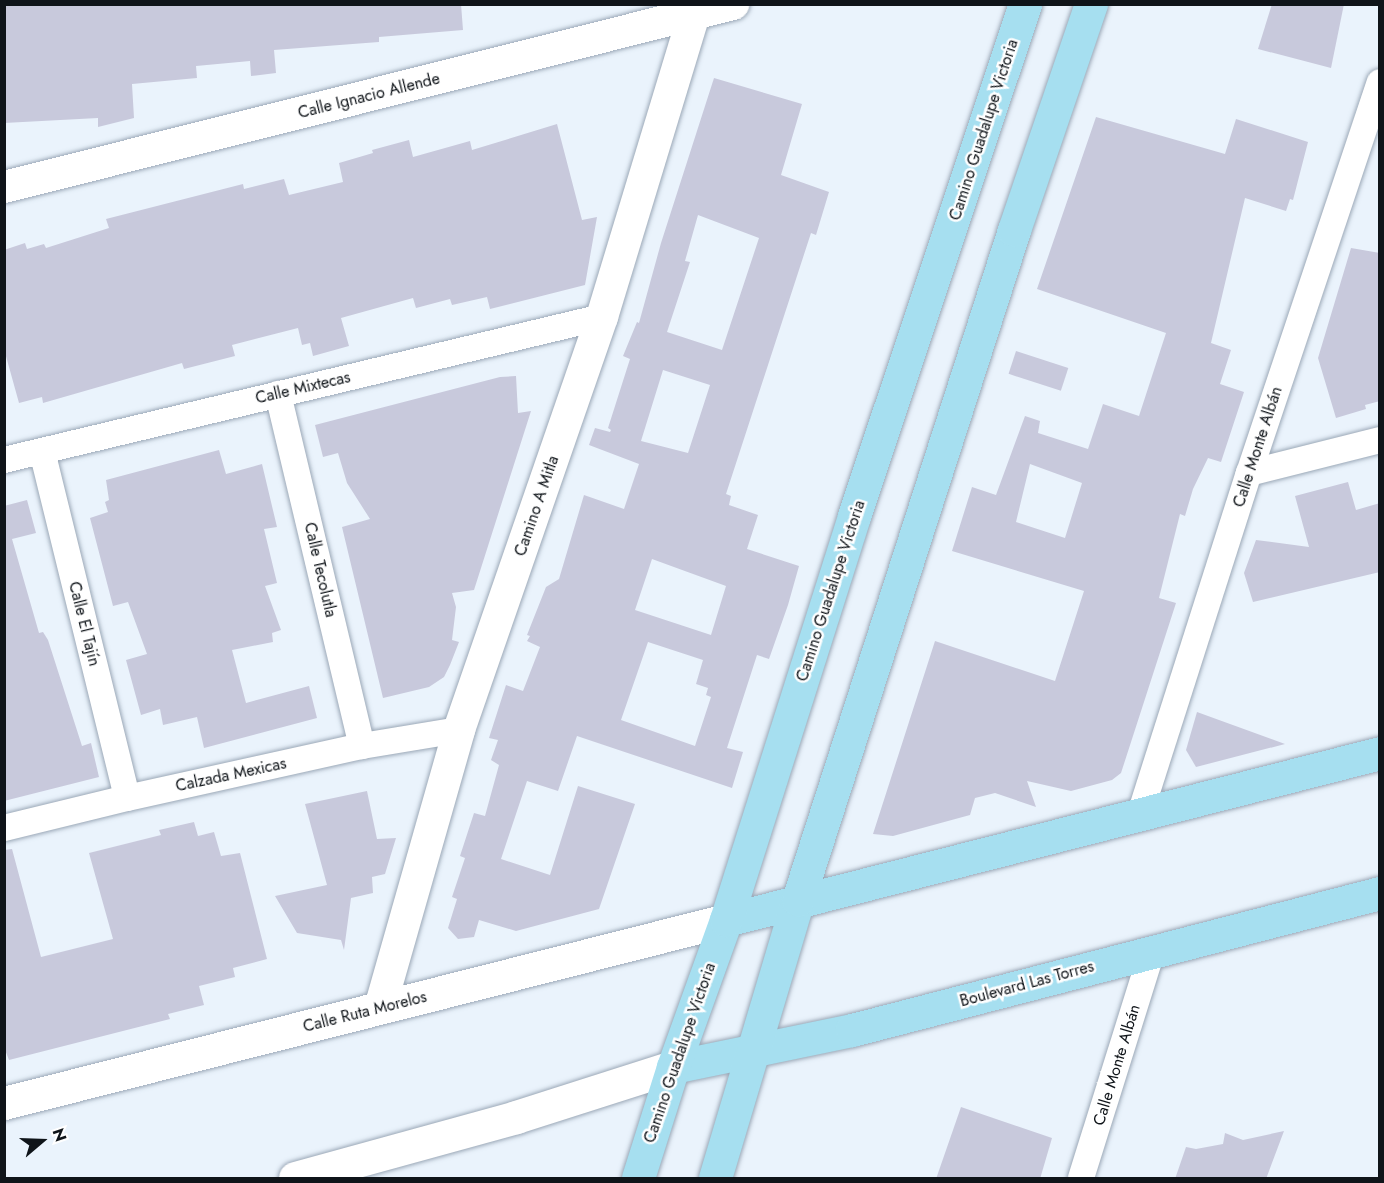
<!DOCTYPE html>
<html>
<head>
<meta charset="utf-8">
<style>
  body { margin:0 }
  #map { position:relative; width:1384px; height:1183px; overflow:hidden; background:#eaf3fc; font-family:Jost,sans-serif }
  div>[style] { position:absolute }
  [style*='--x'] { left:calc(var(--x)*1px); top:calc(var(--y)*1px); width:calc(var(--w)*1px); rotate:calc(var(--a)*1deg) }
  .building>* { inset:0; background:#c8c9dc; transform-origin:0 0 }
  .roads { filter:drop-shadow(0 0 2px #9ba8b7) drop-shadow(0 0 2px #9ba8b7) }
  .minor>* { height:26px; margin:-13px; padding:0 13px; transform-origin:13px; border-radius:13px; background:#fff }
  .tertiary>* { height:32px; margin:-16px; padding:0 16px; transform-origin:16px; border-radius:16px; background:#fff }
  .secondary>* { height:33px; margin:-16.5px; padding:0 16.5px; transform-origin:16.5px; border-radius:16.5px; background:#fff }
  .primary>* { height:33px; margin:-16.5px; padding:0 16.5px; transform-origin:16.5px; border-radius:16.5px; background:#a6dff0 }
  span { translate:-50% -50%; white-space:nowrap; text-align:center; line-height:1.15; -webkit-text-stroke:5px #fff; paint-order:stroke }
  .street-label { font-size:16px; color:#0f1419 }
  .frame { position:absolute; inset:0; border:6px solid #0f1419; pointer-events:none }
  .north { position:absolute; left:12px; top:1111px; width:60px; height:60px; -webkit-text-stroke:4px #fff; paint-order:stroke; rotate:71deg; font-size:16px; font-weight:700; line-height:24px; text-align:center; color:#0f1419 }
  .north::after { content:''; display:block; margin:auto; width:21px; height:27px; background:#0f1419; clip-path:polygon(50% 0,100% 100%,50% 72%,0 100%) }
</style>
</head>
<body>
<div id="map">
  <div class="building">
    <div style="clip-path:polygon(4px 4px,461px 4px,463px 30px,379px 37px,379px 42px,274px 50px,276px 73px,251px 76px,250px 61px,196px 66px,197px 78px,132px 84px,134px 118px,98px 127px,98px 118px,4px 123px)"></div>
    <div style="clip-path:polygon(1272px 4px,1344px 4px,1331px 68px,1258px 49px)"></div>
    <div style="clip-path:polygon(evenodd,714px 78px,802px 104px,781px 175px,829px 192px,816px 235px,811px 233px,726px 494px,731px 496px,729px 505px,758px 515px,747px 549px,799px 566px,788px 605px,769px 659px,757px 655px,727px 748px,743px 752px,732px 788px,577px 736px,558px 791px,527px 781px,501px 859px,550px 875px,578px 786px,635px 804px,599px 909px,516px 931px,479px 920px,474px 937px,458px 939px,448px 928px,457px 899px,452px 897px,465px 858px,460px 856px,474px 813px,485px 816px,499px 765px,491px 760px,498px 740px,489px 738px,506px 685px,523px 691px,540px 647px,527px 641px,530px 636px,527px 635px,546px 587px,559px 579px,584px 495px,624px 509px,639px 464px,589px 445px,595px 428px,610px 432px,611px 430px,608px 428px,630px 359px,623px 356px,637px 322px,639px 323px,661px 243px,714px 78px,698px 215px,759px 238px,722px 350px,667px 332px,690px 262px,685px 261px,698px 215px,714px 78px,663px 370px,710px 385px,688px 453px,641px 441px,663px 370px,714px 78px,652px 559px,726px 586px,711px 635px,635px 610px,652px 559px,714px 78px,648px 642px,703px 660px,696px 684px,708px 688px,706px 695px,711px 697px,695px 746px,621px 720px,648px 642px)"></div>
    <div style="clip-path:polygon(evenodd,1096px 117px,1225px 154px,1236px 119px,1308px 142px,1293px 200px,1290px 199px,1286px 211px,1245px 198px,1211px 343px,1231px 350px,1220px 384px,1244px 392px,1221px 462px,1208px 458px,1193px 489px,1185px 516px,1180px 514px,1159px 598px,1176px 603px,1121px 773px,1112px 780px,1071px 791px,1027px 781px,1036px 807px,995px 793px,975px 798px,970px 815px,893px 836px,873px 834px,935px 641px,1055px 681px,1084px 591px,952px 551px,972px 487px,996px 495px,1025px 416px,1040px 421px,1038px 433px,1088px 449px,1103px 404px,1139px 416px,1166px 333px,1037px 289px,1096px 117px,1030px 464px,1082px 483px,1065px 538px,1016px 522px,1030px 464px)"></div>
    <div style="clip-path:polygon(557px 124px,582px 220px,597px 217px,585px 285px,490px 309px,487px 297px,452px 305px,450px 299px,416px 308px,413px 298px,341px 318px,349px 346px,313px 356px,310px 343px,302px 345px,298px 328px,232px 345px,235px 356px,184px 369px,182px 363px,43px 403px,42px 397px,19px 403px,4px 349px,4px 250px,25px 243px,27px 249px,44px 244px,46px 248px,109px 228px,106px 219px,243px 184px,244px 189px,284px 179px,289px 195px,343px 182px,339px 163px,373px 153px,372px 150px,409px 140px,413px 157px,470px 141px,472px 150px)"></div>
    <div style="clip-path:polygon(1351px 248px,1380px 253px,1380px 401px,1365px 405px,1366px 409px,1336px 418px,1318px 358px)"></div>
    <div style="left:1016px;top:351px;width:55px;height:24px;rotate:18deg"></div>
    <div style="clip-path:polygon(516px 376px,518px 413px,531px 411px,474px 590px,452px 593px,456px 607px,452px 640px,459px 642px,450px 665px,444px 677px,429px 687px,383px 698px,342px 527px,370px 519px,347px 483px,338px 453px,323px 457px,315px 425px,500px 377px)"></div>
    <div style="clip-path:polygon(219px 450px,226px 474px,262px 464px,277px 527px,264px 529px,277px 583px,265px 586px,281px 630px,272px 633px,273px 642px,232px 650px,246px 703px,309px 686px,317px 718px,204px 748px,197px 717px,163px 725px,160px 709px,141px 715px,126px 660px,147px 654px,128px 602px,113px 606px,90px 518px,108px 512px,105px 502px,109px 500px,106px 480px)"></div>
    <div style="clip-path:polygon(1348px 482px,1356px 510px,1380px 503px,1380px 572px,1253px 602px,1244px 573px,1256px 540px,1309px 547px,1295px 496px)"></div>
    <div style="clip-path:polygon(27px 500px,36px 533px,12px 539px,39px 633px,43px 632px,48px 640px,82px 746px,91px 743px,99px 777px,4px 801px,4px 506px)"></div>
    <div style="clip-path:polygon(1197px 712px,1285px 744px,1196px 767px,1186px 750px)"></div>
    <div style="clip-path:polygon(367px 791px,377px 839px,396px 838px,385px 874px,372px 877px,373px 893px,351px 898px,344px 950px,341px 940px,297px 933px,275px 896px,327px 885px,305px 804px)"></div>
    <div style="clip-path:polygon(194px 822px,198px 836px,214px 832px,221px 856px,240px 853px,267px 959px,233px 968px,235px 977px,199px 986px,204px 1005px,168px 1014px,170px 1019px,9px 1060px,4px 1047px,4px 850px,12px 849px,41px 957px,113px 939px,89px 853px,161px 835px,159px 830px)"></div>
    <div style="clip-path:polygon(961px 1107px,1052px 1138px,1040px 1179px,936px 1179px)"></div>
    <div style="clip-path:polygon(1284px 1131px,1266px 1179px,1175px 1179px,1186px 1147px,1196px 1149px,1223px 1144px,1225px 1133px,1243px 1140px)"></div>
  </div>
  <div class="roads">
    <div class="minor">
      <div style="--x:278;--y:394;--w:362;--a:76.6"></div>
      <div style="--x:42;--y:451;--w:357;--a:76.2"></div>
      <div style="--x:4;--y:460;--w:615;--a:-13.45"></div>
      <div style="--x:1249;--y:473;--w:135;--a:-14.1"></div>
      <div style="--x:1140;--y:814;--w:358;--a:-72.3"></div>
      <div style="--x:1249;--y:473;--w:412;--a:-71.5"></div>
      <div style="--x:4;--y:828;--w:127;--a:-13.7"></div>
      <div style="--x:127;--y:798;--w:241;--a:-12.5"></div>
      <div style="--x:362;--y:746;--w:98;--a:-9.4"></div>
      <div style="--x:1081;--y:1178;--w:238;--a:-72.6"></div>
    </div>
    <div class="tertiary">
      <div style="--x:4;--y:187;--w:752;--a:-14.09"></div>
      <div style="--x:380;--y:1008;--w:289;--a:-74.1"></div>
      <div style="--x:459;--y:730;--w:437;--a:-70.9"></div>
      <div style="--x:602;--y:317;--w:327;--a:-73.1"></div>
    </div>
    <div class="secondary">
      <div style="--x:4;--y:1103;--w:745;--a:-14.22"></div>
      <div style="--x:295;--y:1178;--w:229;--a:-15.4"></div>
      <div style="--x:516;--y:1117;--w:165;--a:-17.7"></div>
    </div>
    <div class="primary">
      <div style="--x:726;--y:920;--w:675;--a:-14.32"></div>
      <div style="--x:673;--y:1067;--w:183;--a:-11.7"></div>
      <div style="--x:852;--y:1030;--w:545;--a:-14.55"></div>
      <div style="--x:638;--y:1178;--w:116;--a:-72.5"></div>
      <div style="--x:673;--y:1067;--w:156;--a:-70.2"></div>
      <div style="--x:726;--y:920;--w:424;--a:-72.4"></div>
      <div style="--x:854;--y:516;--w:540;--a:-71.53"></div>
      <div style="--x:715;--y:1178;--w:290;--a:-73.4"></div>
      <div style="--x:798;--y:900;--w:704;--a:-72.13"></div>
      <div style="--x:1014;--y:230;--w:239;--a:-71.2"></div>
    </div>
  </div>
  <div class="street-label">
    <span style="left:369px;top:96px;rotate:-14deg">Calle Ignacio Allende</span>
    <span style="left:984px;top:130px;rotate:-72deg">Camino Guadalupe Victoria</span>
    <span style="left:303px;top:388px;rotate:-13deg">Calle Mixtecas</span>
    <span style="left:1258px;top:447px;rotate:-72deg">Calle Monte Albán</span>
    <span style="left:537px;top:506px;rotate:-71deg">Camino A Mitla</span>
    <span style="left:320px;top:570px;rotate:77deg">Calle Tecolutla</span>
    <span style="left:831px;top:591px;rotate:-72deg">Camino Guadalupe Victoria</span>
    <span style="left:84px;top:624px;rotate:76deg">Calle El Tajín</span>
    <span style="left:231px;top:775px;rotate:-12deg">Calzada Mexicas</span>
    <span style="left:1027px;top:984px;rotate:-15deg">Boulevard Las Torres</span>
    <span style="left:365px;top:1012px;rotate:-14deg">Calle Ruta Morelos</span>
    <span style="left:680px;top:1053px;rotate:-71deg">Camino Guadalupe Victoria</span>
    <span style="left:1117px;top:1065px;rotate:-73deg">Calle Monte Albán</span>
  </div>
  <div class="frame"></div>
  <div class="north">N</div>
</div>
</body>
</html>
